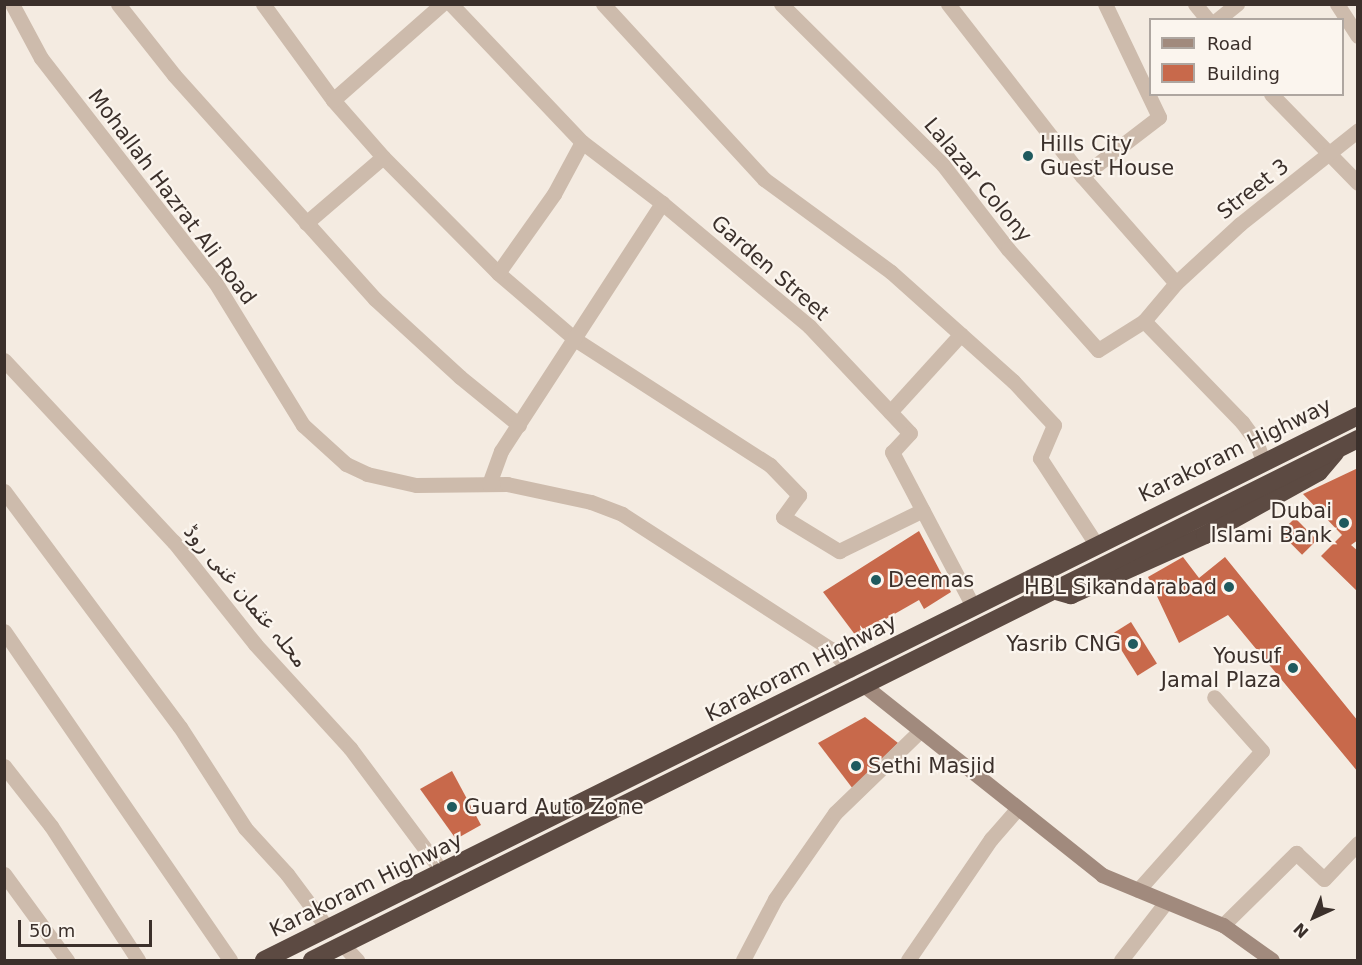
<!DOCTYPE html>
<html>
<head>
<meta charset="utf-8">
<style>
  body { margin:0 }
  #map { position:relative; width:1362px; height:965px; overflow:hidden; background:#f4ebe1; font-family:"DejaVu Sans","Noto Sans Arabic",sans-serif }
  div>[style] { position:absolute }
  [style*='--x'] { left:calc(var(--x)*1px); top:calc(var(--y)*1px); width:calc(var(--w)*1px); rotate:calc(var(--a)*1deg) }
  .building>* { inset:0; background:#c8694b; transform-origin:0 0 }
  .street>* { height:15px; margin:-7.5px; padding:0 7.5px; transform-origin:7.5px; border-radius:7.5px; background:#cdbbac }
  .secondary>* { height:15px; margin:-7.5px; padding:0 7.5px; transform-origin:7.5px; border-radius:7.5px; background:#a18a7d }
  .highway>* { height:18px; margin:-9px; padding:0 9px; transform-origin:9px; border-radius:9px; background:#5c4a42 }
  .dots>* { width:16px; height:16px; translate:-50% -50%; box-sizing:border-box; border:3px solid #fbf5ee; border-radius:50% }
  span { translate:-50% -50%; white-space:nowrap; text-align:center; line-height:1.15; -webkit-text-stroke:4.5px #fbf5ee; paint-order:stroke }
  .poi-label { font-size:21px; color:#3b302b }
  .left { translate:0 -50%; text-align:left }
  .right { translate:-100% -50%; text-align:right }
  .street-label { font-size:21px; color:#3b302b }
  .frame { position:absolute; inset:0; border:6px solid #3b302b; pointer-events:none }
  .legend { position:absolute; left:1149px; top:18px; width:195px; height:78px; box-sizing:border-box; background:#fbf5ee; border:2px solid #aea6a0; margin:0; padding:8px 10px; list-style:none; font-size:18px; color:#3b302b }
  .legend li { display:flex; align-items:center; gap:12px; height:30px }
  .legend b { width:30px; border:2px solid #aea6a0 }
  .north { position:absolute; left:1284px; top:887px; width:60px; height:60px; -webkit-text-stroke:4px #fbf5ee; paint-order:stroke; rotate:224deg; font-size:16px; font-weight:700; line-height:24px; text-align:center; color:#3b302b }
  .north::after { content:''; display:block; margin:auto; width:21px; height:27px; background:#3b302b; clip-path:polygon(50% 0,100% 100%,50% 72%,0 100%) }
  .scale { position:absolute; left:18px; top:920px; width:134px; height:27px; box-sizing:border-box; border:3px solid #3b302b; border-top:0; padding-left:8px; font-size:18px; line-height:21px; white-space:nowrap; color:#3b302b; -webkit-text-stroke:4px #fbf5ee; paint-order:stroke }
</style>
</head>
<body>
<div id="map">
  <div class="building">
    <div style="clip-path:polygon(1358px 468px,1358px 540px,1351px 545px,1358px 551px,1358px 592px,1321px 556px,1342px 535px,1303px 494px)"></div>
    <div style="left:1295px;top:518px;width:31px;height:21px;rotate:45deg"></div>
    <div style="clip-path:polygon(919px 531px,951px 592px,924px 609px,919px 600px,856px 636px,823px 592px)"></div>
    <div style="clip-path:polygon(1183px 557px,1199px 578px,1225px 557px,1358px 721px,1358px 772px,1228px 615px,1179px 643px,1148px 577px)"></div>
    <div style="left:1131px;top:622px;width:49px;height:23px;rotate:58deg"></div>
    <div style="clip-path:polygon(865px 717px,898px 743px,853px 789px,818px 743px)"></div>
    <div style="clip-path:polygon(452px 771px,481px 825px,456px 839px,420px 789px)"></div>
  </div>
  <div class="street">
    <div style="--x:12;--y:4;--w:61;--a:61.8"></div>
    <div style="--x:41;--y:58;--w:284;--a:52.2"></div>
    <div style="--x:215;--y:282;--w:168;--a:58.4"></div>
    <div style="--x:303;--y:425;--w:58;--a:42.2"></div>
    <div style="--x:346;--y:464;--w:23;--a:25"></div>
    <div style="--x:367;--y:474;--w:50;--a:12.7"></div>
    <div style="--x:416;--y:485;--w:91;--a:-0.6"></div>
    <div style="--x:507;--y:484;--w:86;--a:12.1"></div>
    <div style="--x:591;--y:502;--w:33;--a:21"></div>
    <div style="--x:622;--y:514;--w:249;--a:32.9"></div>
    <div style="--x:831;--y:649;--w:28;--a:48"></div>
    <div style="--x:118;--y:4;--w:90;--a:51.7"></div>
    <div style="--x:174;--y:75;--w:301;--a:48.1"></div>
    <div style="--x:375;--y:299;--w:115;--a:42.5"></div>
    <div style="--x:460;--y:377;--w:76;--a:39.1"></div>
    <div style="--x:263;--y:4;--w:119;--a:53.9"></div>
    <div style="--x:333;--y:100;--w:76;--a:48.7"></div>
    <div style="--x:383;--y:157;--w:163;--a:45.2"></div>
    <div style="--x:498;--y:273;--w:103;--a:40.7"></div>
    <div style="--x:576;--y:340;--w:231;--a:32.8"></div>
    <div style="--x:770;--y:465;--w:42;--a:46"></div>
    <div style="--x:799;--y:495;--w:27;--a:126"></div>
    <div style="--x:783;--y:517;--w:66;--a:31.3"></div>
    <div style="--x:839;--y:551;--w:93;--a:-26"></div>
    <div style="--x:451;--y:4;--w:190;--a:46.5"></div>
    <div style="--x:582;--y:142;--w:101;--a:37.3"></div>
    <div style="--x:662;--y:203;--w:192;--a:39.9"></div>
    <div style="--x:809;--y:326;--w:147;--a:46.7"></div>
    <div style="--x:910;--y:433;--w:26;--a:133"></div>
    <div style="--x:892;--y:452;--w:174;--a:62.3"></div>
    <div style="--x:603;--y:4;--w:238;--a:47.4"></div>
    <div style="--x:764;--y:179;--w:157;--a:36.2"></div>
    <div style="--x:891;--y:272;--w:164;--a:41.8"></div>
    <div style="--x:1013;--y:381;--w:60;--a:47"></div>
    <div style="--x:1054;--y:425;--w:36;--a:113"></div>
    <div style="--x:1040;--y:458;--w:103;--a:56.9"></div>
    <div style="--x:781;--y:4;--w:228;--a:44.8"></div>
    <div style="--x:943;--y:165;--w:106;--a:52.3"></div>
    <div style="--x:1008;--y:249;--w:135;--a:48.3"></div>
    <div style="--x:1098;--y:350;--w:54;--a:-32.2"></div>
    <div style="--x:948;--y:4;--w:218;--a:52.1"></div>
    <div style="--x:1082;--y:176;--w:142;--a:48.7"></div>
    <div style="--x:1176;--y:283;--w:50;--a:130.1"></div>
    <div style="--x:1144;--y:321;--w:141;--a:45.9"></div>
    <div style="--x:1242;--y:422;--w:24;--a:54"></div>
    <div style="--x:1256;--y:441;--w:21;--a:71"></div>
    <div style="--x:1195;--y:4;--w:21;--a:51"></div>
    <div style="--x:1337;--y:4;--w:38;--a:57"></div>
    <div style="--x:1217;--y:20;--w:26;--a:-39"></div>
    <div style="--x:1271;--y:94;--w:124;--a:45.7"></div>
    <div style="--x:333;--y:100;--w:145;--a:-41.4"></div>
    <div style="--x:1082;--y:176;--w:97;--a:-37.5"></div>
    <div style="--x:1159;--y:117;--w:125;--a:-115.5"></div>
    <div style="--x:306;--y:223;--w:101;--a:-40.6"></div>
    <div style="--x:498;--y:273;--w:97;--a:-54.7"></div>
    <div style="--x:554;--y:194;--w:59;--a:-61.7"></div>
    <div style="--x:1176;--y:283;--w:87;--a:-42.7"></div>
    <div style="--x:1240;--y:224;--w:151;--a:-38.5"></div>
    <div style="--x:4;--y:360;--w:249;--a:47"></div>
    <div style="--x:174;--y:542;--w:130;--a:51.5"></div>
    <div style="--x:255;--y:644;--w:141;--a:47.6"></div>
    <div style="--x:350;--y:748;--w:152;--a:53.3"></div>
    <div style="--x:890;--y:412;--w:105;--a:-47.7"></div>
    <div style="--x:489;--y:484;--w:35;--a:-70"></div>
    <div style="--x:501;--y:451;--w:296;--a:-57"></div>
    <div style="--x:4;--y:491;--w:294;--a:53.3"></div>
    <div style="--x:180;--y:727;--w:120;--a:57.2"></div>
    <div style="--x:245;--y:828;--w:62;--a:47.6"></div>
    <div style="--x:287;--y:874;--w:69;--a:53.3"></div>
    <div style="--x:4;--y:631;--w:399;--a:55.5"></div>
    <div style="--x:4;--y:766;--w:76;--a:51.9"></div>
    <div style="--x:51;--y:826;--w:160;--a:57"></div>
    <div style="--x:4;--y:874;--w:107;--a:53.8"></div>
    <div style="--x:1138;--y:890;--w:186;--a:-48.3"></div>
    <div style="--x:1262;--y:751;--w:72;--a:-131.6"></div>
    <div style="--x:1223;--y:925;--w:103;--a:-44.6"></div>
    <div style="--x:1296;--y:853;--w:38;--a:43"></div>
    <div style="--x:1324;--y:879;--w:50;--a:-46.6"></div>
    <div style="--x:343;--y:945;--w:21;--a:47"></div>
    <div style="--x:743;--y:960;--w:69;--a:-62.3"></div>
    <div style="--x:775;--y:899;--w:105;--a:-55.1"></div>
    <div style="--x:835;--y:813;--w:117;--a:-44"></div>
    <div style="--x:908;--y:960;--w:147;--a:-55.6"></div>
    <div style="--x:991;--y:839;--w:40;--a:-49"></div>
    <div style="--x:1121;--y:960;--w:73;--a:-52.2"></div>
  </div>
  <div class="secondary">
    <div style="--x:866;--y:687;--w:302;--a:38.5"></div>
    <div style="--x:1102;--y:875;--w:131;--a:22.5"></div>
    <div style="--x:1223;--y:925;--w:60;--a:35.5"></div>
  </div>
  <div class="highway">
    <div style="--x:1053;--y:590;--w:19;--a:16"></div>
    <div style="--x:1071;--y:595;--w:147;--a:-24.1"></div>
    <div style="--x:1205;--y:535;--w:130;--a:-28.9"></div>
    <div style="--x:1319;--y:472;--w:25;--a:-50"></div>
    <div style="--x:264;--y:960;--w:1222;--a:-26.44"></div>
    <div style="--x:312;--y:960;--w:1169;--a:-26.48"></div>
  </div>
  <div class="dots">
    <div style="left:1028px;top:156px;background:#1f5a5e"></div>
    <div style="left:1344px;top:523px;background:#1f5a5e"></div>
    <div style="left:876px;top:580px;background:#1f5a5e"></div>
    <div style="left:1229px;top:587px;background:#1f5a5e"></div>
    <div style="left:1133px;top:644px;background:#1f5a5e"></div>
    <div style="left:1293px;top:668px;background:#1f5a5e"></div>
    <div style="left:856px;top:766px;background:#1f5a5e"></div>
    <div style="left:452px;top:807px;background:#1f5a5e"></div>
  </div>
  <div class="poi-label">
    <span class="left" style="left:1040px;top:156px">Hills City<br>Guest House</span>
    <span class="right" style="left:1332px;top:523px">Dubai<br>Islami Bank</span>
    <span class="left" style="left:888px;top:580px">Deemas</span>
    <span class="right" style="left:1217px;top:587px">HBL Sikandarabad</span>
    <span class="right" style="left:1121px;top:644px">Yasrib CNG</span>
    <span class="right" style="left:1281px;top:668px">Yousuf<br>Jamal Plaza</span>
    <span class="left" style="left:868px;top:766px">Sethi Masjid</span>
    <span class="left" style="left:464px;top:807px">Guard Auto Zone</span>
  </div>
  <div class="street-label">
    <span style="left:978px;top:180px;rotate:50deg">Lalazar Colony</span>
    <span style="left:1253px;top:189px;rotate:-38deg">Street 3</span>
    <span style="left:172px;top:197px;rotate:53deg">Mohallah Hazrat Ali Road</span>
    <span style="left:770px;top:268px;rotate:41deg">Garden Street</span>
    <span style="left:1235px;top:450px;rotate:-26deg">Karakoram Highway</span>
    <span style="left:246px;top:596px;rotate:50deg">محلہ عثمان غنی روڈ</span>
    <span style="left:801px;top:668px;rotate:-27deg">Karakoram Highway</span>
    <span style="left:366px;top:885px;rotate:-26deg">Karakoram Highway</span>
  </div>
  <div class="frame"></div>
  <ul class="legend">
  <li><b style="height:8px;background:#a18a7d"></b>Road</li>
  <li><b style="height:16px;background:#c8694b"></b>Building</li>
  </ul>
  <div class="north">N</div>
  <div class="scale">50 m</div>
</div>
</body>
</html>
